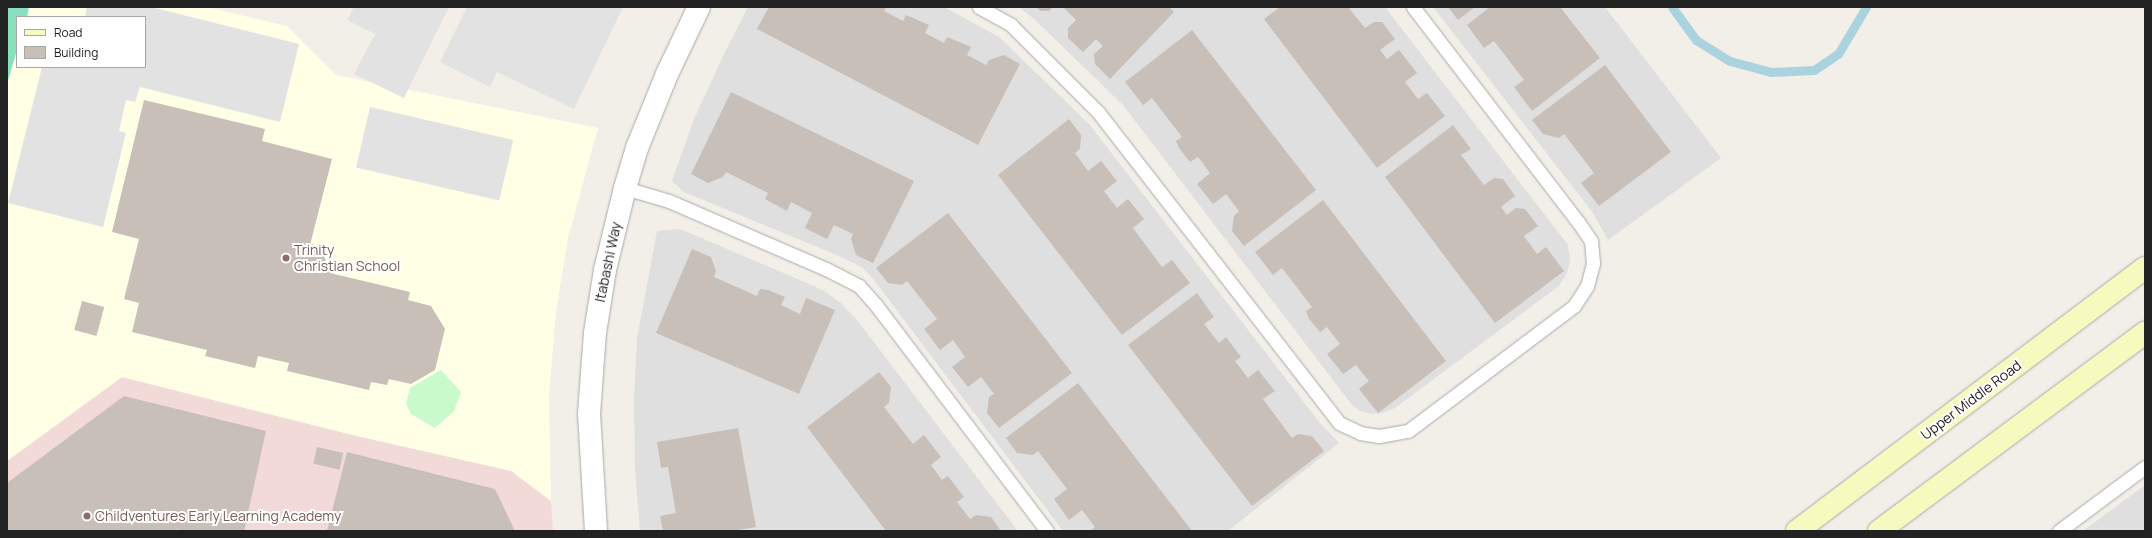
<!DOCTYPE html>
<html>
<head>
<meta charset="utf-8">
<style>
  body { margin:0 }
  #map { position:relative; width:2152px; height:538px; overflow:hidden; background:#f2efe9; font-family:Manrope,sans-serif }
  div>[style] { position:absolute }
  [style*='--x'] { left:calc(var(--x)*1px); top:calc(var(--y)*1px); width:calc(var(--w)*1px); rotate:calc(var(--a)*1deg) }
  .residential>* { inset:0; background:#e0dfdf }
  .commercial>* { inset:0; background:#f2dad9 }
  .education>* { inset:0; background:#ffffe5 }
  .park>* { inset:0; background:#c8facc }
  .pitch>* { inset:0; background:#88e0be }
  .parking>* { inset:0; background:#e2e2e2; transform-origin:0 0 }
  .stream>* { height:9px; margin:-4.5px; padding:0 4.5px; transform-origin:4.5px; border-radius:4.5px; background:#aad3df }
  .building>* { inset:0; background:#c7bfb8; transform-origin:0 0 }
  .roads { filter:drop-shadow(0 0 1px #a9a9a9) drop-shadow(0 0 1px #a9a9a9) }
  .service>* { height:13px; margin:-6.5px; padding:0 6.5px; transform-origin:6.5px; border-radius:6.5px; background:#fff }
  .tertiary>* { height:22px; margin:-11px; padding:0 11px; transform-origin:11px; border-radius:11px; background:#fff }
  .secondary>* { height:22px; margin:-11px; padding:0 11px; transform-origin:11px; border-radius:11px; background:#f7fabf }
  .dots>* { width:11px; height:11px; translate:-50% -50%; box-sizing:border-box; border:2px solid #fff; border-radius:50% }
  span { translate:-50% -50%; white-space:nowrap; text-align:center; line-height:1.15; -webkit-text-stroke:4px #fff; paint-order:stroke }
  .education-label { font-size:14px; color:#785e54 }
  .left { translate:0 -50%; text-align:left }
  .street-label { font-size:14px; color:#222 }
  .frame { position:absolute; inset:0; border:8px solid #222; pointer-events:none }
  .legend { position:absolute; left:16px; top:16px; width:130px; height:52px; box-sizing:border-box; background:#fff; border:1px solid #a7a7a7; margin:0; padding:5px 7px; list-style:none; font-size:12px; color:#222 }
  .legend li { display:flex; align-items:center; gap:8px; height:20px }
  .legend b { width:20px; border:1px solid #a7a7a7 }
</style>
</head>
<body>
<div id="map">
  <div class="residential">
    <div style="clip-path:polygon(748px 7px,944px 7px,999px 37px,1089px 124px,1320px 423px,1339px 443px,1228px 531px,1063px 531px,874px 280px,862px 267px,839px 256px,684px 192px,672px 181px,694px 119px,723px 56px)"></div>
    <div style="clip-path:polygon(1019px 7px,1385px 7px,1568px 245px,1570px 262px,1567px 273px,1559px 286px,1395px 408px,1382px 413px,1372px 414px,1360px 411px,1352px 405px,1123px 105px,1034px 19px)"></div>
    <div style="clip-path:polygon(1433px 7px,1605px 7px,1721px 158px,1608px 240px,1593px 213px)"></div>
    <div style="clip-path:polygon(680px 229px,807px 283px,824px 291px,841px 303px,857px 320px,1018px 531px,640px 531px,635px 469px,634px 399px,637px 339px,657px 231px)"></div>
    <div style="clip-path:polygon(2145px 485px,2145px 531px,2083px 531px)"></div>
  </div>
  <div class="commercial">
    <div style="clip-path:polygon(122px 377px,357px 436px,512px 471px,551px 501px,553px 531px,7px 531px,7px 461px)"></div>
  </div>
  <div class="education">
    <div style="clip-path:polygon(evenodd,7px 7px,207px 7px,287px 26px,336px 75px,598px 128px,568px 238px,556px 312px,549px 395px,551px 501px,511px 471px,357px 436px,122px 377px,7px 461px,7px 7px,17px 17px,145px 17px,145px 67px,17px 67px,17px 17px)"></div>
  </div>
  <div class="park">
    <div style="clip-path:polygon(441px 370px,461px 392px,454px 411px,435px 428px,411px 414px,406px 403px,410px 388px)"></div>
  </div>
  <div class="pitch">
    <div style="clip-path:polygon(7px 7px,29px 7px,27px 17px,17px 17px,17px 50px,7px 84px)"></div>
  </div>
  <div class="parking">
    <div style="clip-path:polygon(87px 7px,151px 7px,299px 44px,280px 122px,140px 87px,135px 102px,126px 100px,119px 131px,126px 133px,103px 227px,8px 203px,42px 67px,145px 67px,145px 17px,85px 17px)"></div>
    <div style="clip-path:polygon(354px 7px,449px 7px,404px 98px,354px 74px,375px 34px,347px 20px)"></div>
    <div style="clip-path:polygon(467px 7px,623px 7px,574px 109px,497px 72px,490px 87px,440px 62px)"></div>
    <div style="left:370px;top:107px;width:147px;height:62px;rotate:13deg"></div>
  </div>
  <div class="stream">
    <div style="--x:1672;--y:7;--w:41;--a:54"></div>
    <div style="--x:1696;--y:40;--w:40;--a:32"></div>
    <div style="--x:1730;--y:61;--w:42;--a:15"></div>
    <div style="--x:1771;--y:72;--w:43;--a:-2.7"></div>
    <div style="--x:1814;--y:70;--w:29;--a:-34"></div>
    <div style="--x:1838;--y:54;--w:55;--a:-59.2"></div>
  </div>
  <div class="building">
    <div style="clip-path:polygon(769px 7px,886px 7px,884px 11px,903px 21px,906px 15px,929px 25px,925px 33px,944px 43px,947px 37px,971px 47px,967px 55px,986px 65px,989px 60px,1004px 55px,1020px 64px,978px 145px,757px 29px)"></div>
    <div style="clip-path:polygon(1037px 7px,1053px 7px,1049px 11px,1040px 11px)"></div>
    <div style="clip-path:polygon(1063px 7px,1169px 7px,1174px 12px,1110px 79px,1095px 64px,1094px 54px,1103px 46px,1096px 39px,1083px 52px,1068px 38px,1068px 28px,1076px 20px)"></div>
    <div style="clip-path:polygon(1280px 7px,1348px 7px,1365px 28px,1374px 22px,1382px 22px,1395px 39px,1380px 50px,1387px 59px,1399px 50px,1417px 73px,1405px 82px,1418px 99px,1427px 93px,1445px 116px,1377px 168px,1264px 19px)"></div>
    <div style="clip-path:polygon(1448px 7px,1475px 7px,1458px 20px)"></div>
    <div style="clip-path:polygon(1490px 7px,1560px 7px,1600px 58px,1532px 111px,1514px 87px,1524px 80px,1494px 41px,1484px 48px,1467px 25px)"></div>
    <div style="clip-path:polygon(1192px 30px,1316px 190px,1244px 246px,1232px 231px,1234px 216px,1239px 211px,1226px 194px,1213px 204px,1197px 184px,1210px 173px,1198px 157px,1190px 162px,1179px 148px,1176px 141px,1182px 137px,1152px 98px,1143px 105px,1125px 82px)"></div>
    <div style="clip-path:polygon(1605px 65px,1671px 152px,1599px 206px,1581px 183px,1594px 173px,1564px 134px,1559px 138px,1543px 134px,1532px 120px)"></div>
    <div style="clip-path:polygon(731px 92px,914px 181px,873px 263px,856px 255px,851px 239px,853px 234px,834px 225px,827px 239px,805px 228px,812px 213px,791px 202px,787px 211px,765px 199px,768px 193px,726px 172px,723px 177px,708px 183px,691px 174px)"></div>
    <div style="clip-path:polygon(144px 100px,265px 129px,262px 141px,332px 159px,310px 245px,313px 244px,324px 256px,330px 273px,410px 292px,408px 300px,431px 306px,445px 329px,435px 370px,411px 384px,389px 379px,387px 385px,371px 382px,369px 390px,287px 371px,289px 363px,258px 356px,255px 368px,205px 356px,207px 350px,132px 332px,139px 303px,124px 299px,139px 239px,112px 232px)"></div>
    <div style="clip-path:polygon(1069px 119px,1081px 135px,1080px 149px,1075px 153px,1088px 171px,1101px 161px,1117px 181px,1104px 191px,1117px 208px,1128px 199px,1144px 219px,1133px 228px,1162px 267px,1172px 260px,1190px 283px,1122px 335px,998px 175px)"></div>
    <div style="clip-path:polygon(1453px 125px,1471px 149px,1461px 155px,1484px 185px,1494px 178px,1503px 179px,1515px 196px,1501px 207px,1507px 215px,1516px 208px,1525px 209px,1538px 226px,1524px 236px,1537px 254px,1546px 247px,1564px 271px,1495px 323px,1385px 177px)"></div>
    <div style="clip-path:polygon(1323px 200px,1446px 361px,1378px 413px,1359px 389px,1369px 381px,1356px 365px,1343px 374px,1327px 354px,1340px 344px,1327px 327px,1320px 332px,1309px 319px,1306px 311px,1312px 307px,1282px 268px,1273px 275px,1255px 252px)"></div>
    <div style="clip-path:polygon(948px 213px,1072px 373px,999px 428px,987px 413px,989px 397px,994px 394px,981px 377px,968px 387px,952px 367px,965px 357px,953px 340px,940px 350px,924px 329px,937px 319px,907px 281px,902px 285px,888px 283px,876px 268px)"></div>
    <div style="clip-path:polygon(692px 249px,711px 257px,716px 271px,714px 277px,757px 296px,760px 289px,768px 290px,785px 297px,781px 305px,800px 314px,806px 298px,835px 310px,799px 394px,656px 333px)"></div>
    <div style="clip-path:polygon(1197px 293px,1214px 317px,1204px 324px,1219px 343px,1226px 337px,1241px 357px,1235px 361px,1248px 378px,1258px 370px,1275px 391px,1263px 399px,1292px 438px,1298px 434px,1312px 436px,1324px 451px,1252px 506px,1128px 345px)"></div>
    <div style="left:82px;top:301px;width:23px;height:30px;rotate:15deg"></div>
    <div style="clip-path:polygon(879px 372px,891px 387px,889px 403px,884px 407px,913px 444px,924px 435px,941px 457px,931px 465px,942px 480px,948px 476px,964px 497px,957px 502px,970px 519px,976px 515px,991px 517px,1001px 531px,886px 531px,807px 427px)"></div>
    <div style="clip-path:polygon(1078px 383px,1192px 531px,1090px 531px,1095px 527px,1082px 510px,1069px 520px,1054px 499px,1067px 489px,1038px 451px,1033px 455px,1017px 453px,1006px 438px)"></div>
    <div style="clip-path:polygon(124px 396px,266px 431px,244px 531px,184px 531px,175px 529px,177px 531px,7px 531px,7px 483px)"></div>
    <div style="clip-path:polygon(738px 428px,756px 527px,732px 531px,663px 531px,660px 516px,676px 513px,668px 467px,661px 468px,657px 442px)"></div>
    <div style="left:317px;top:447px;width:27px;height:17px;rotate:13deg"></div>
    <div style="clip-path:polygon(347px 452px,495px 489px,515px 531px,327px 531px)"></div>
  </div>
  <div class="roads">
    <div class="service">
      <div style="--x:979;--y:7;--w:37;--a:29"></div>
      <div style="--x:1011;--y:25;--w:123;--a:45"></div>
      <div style="--x:1098;--y:112;--w:393;--a:52.2"></div>
      <div style="--x:1339;--y:423;--w:23;--a:25"></div>
      <div style="--x:1360;--y:433;--w:19;--a:9"></div>
      <div style="--x:1379;--y:436;--w:29;--a:-10"></div>
      <div style="--x:1408;--y:431;--w:208;--a:-37"></div>
      <div style="--x:1574;--y:306;--w:24;--a:-57"></div>
      <div style="--x:1587;--y:286;--w:24;--a:-75"></div>
      <div style="--x:1593;--y:263;--w:22;--a:-95"></div>
      <div style="--x:1591;--y:241;--w:23;--a:-124"></div>
      <div style="--x:1578;--y:222;--w:271;--a:-127.5"></div>
      <div style="--x:625;--y:188;--w:46;--a:16.5"></div>
      <div style="--x:669;--y:201;--w:171;--a:23.4"></div>
      <div style="--x:826;--y:269;--w:37;--a:27"></div>
      <div style="--x:859;--y:286;--w:25;--a:48"></div>
      <div style="--x:876;--y:305;--w:283;--a:52.9"></div>
      <div style="--x:2059;--y:531;--w:107;--a:-36.7"></div>
    </div>
    <div class="tertiary">
      <div style="--x:596;--y:531;--w:117;--a:-93.4"></div>
      <div style="--x:589;--y:414;--w:81;--a:-85.8"></div>
      <div style="--x:595;--y:333;--w:64;--a:-81"></div>
      <div style="--x:605;--y:270;--w:84;--a:-76.3"></div>
      <div style="--x:625;--y:188;--w:42;--a:-73.3"></div>
      <div style="--x:637;--y:148;--w:80;--a:-67.9"></div>
      <div style="--x:667;--y:74;--w:74;--a:-64.5"></div>
    </div>
    <div class="secondary">
      <div style="--x:1797;--y:531;--w:436;--a:-37.1"></div>
      <div style="--x:1879;--y:531;--w:332;--a:-36.7"></div>
    </div>
  </div>
  <div class="dots">
    <div style="left:286px;top:258px;background:#8d6e63"></div>
    <div style="left:87px;top:516px;background:#8d6e63"></div>
  </div>
  <div class="education-label">
    <span class="left" style="left:294px;top:258px">Trinity<br>Christian School</span>
    <span class="left" style="left:95px;top:516px">Childventures Early Learning Academy</span>
  </div>
  <div class="street-label">
    <span style="left:608px;top:262px;rotate:-78deg">Itabashi Way</span>
    <span style="left:1971px;top:400px;rotate:-37deg">Upper Middle Road</span>
  </div>
  <div class="frame"></div>
  <ul class="legend">
  <li><b style="height:5px;background:#f7fabf"></b>Road</li>
  <li><b style="height:11px;background:#c7bfb8"></b>Building</li>
  </ul>
</div>
</body>
</html>
